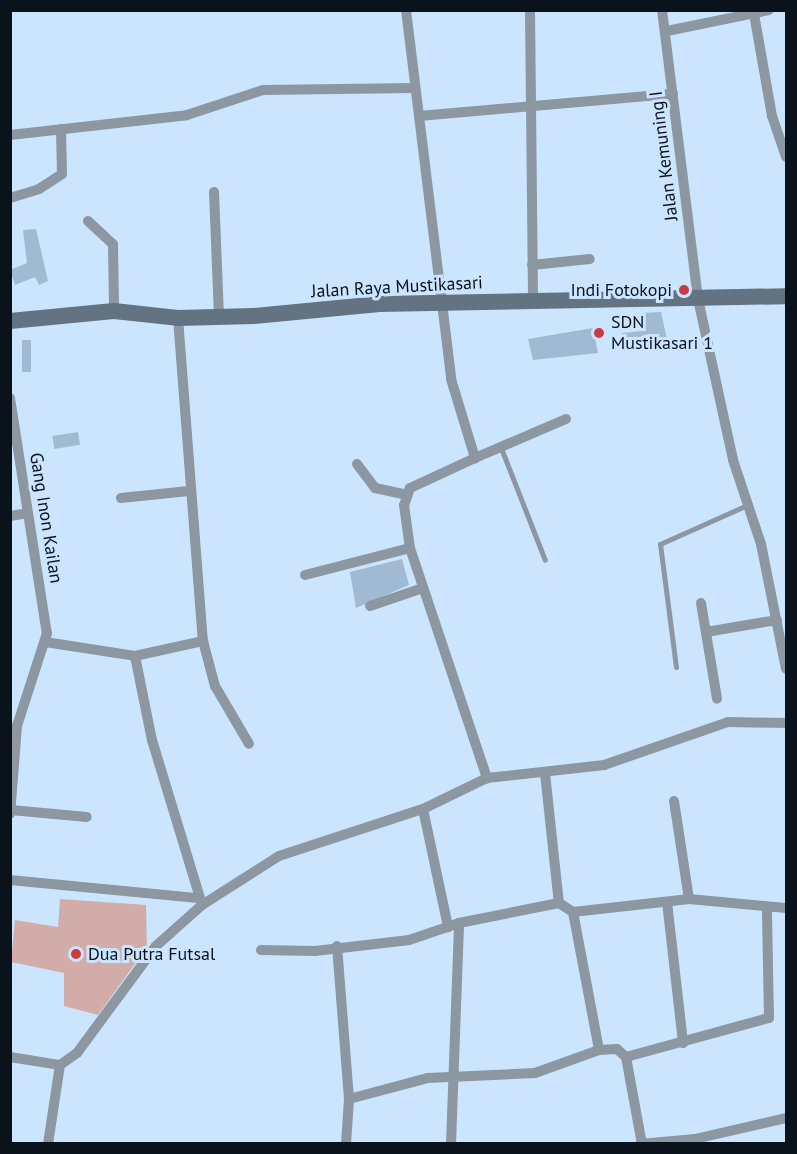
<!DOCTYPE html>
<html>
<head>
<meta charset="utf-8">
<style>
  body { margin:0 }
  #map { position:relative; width:797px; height:1154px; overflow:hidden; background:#cbe5ff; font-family:"PT Sans",sans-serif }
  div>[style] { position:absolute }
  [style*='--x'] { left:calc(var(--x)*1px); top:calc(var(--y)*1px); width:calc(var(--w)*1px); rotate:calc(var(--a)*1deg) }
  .green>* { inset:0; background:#d1aca9 }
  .building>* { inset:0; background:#a1bad3; transform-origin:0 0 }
  .lane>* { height:5px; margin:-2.5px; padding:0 2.5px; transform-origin:2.5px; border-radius:2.5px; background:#8c97a1 }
  .street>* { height:10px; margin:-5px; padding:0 5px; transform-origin:5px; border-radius:5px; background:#8c97a1 }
  .secondary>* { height:16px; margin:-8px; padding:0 8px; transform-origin:8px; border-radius:8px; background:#637382 }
  .dots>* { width:16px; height:16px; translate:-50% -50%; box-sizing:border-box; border:3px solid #cbe5ff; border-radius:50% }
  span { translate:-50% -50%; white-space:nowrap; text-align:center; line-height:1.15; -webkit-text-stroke:6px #cbe5ff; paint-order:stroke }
  .street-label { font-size:18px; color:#0a131c }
  .poi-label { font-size:18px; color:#0a131c }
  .right { translate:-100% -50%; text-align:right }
  .left { translate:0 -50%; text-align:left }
  .frame { position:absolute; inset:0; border:12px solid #0a131c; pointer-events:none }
</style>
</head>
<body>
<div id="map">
  <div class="green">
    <div style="clip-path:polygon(60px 899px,146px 905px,147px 947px,98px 1015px,64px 1006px,64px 973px,11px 962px,15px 920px,58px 927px)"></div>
  </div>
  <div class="building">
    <div style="clip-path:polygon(36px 229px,48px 281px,39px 285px,35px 277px,15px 285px,10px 270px,27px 263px,23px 230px)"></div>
    <div style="clip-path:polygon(661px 312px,668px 344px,624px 350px,622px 333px,642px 331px,641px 313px)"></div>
    <div style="clip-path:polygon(593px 328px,598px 353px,533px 360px,528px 339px)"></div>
    <div style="left:22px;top:340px;width:9px;height:32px"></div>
    <div style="left:78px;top:432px;width:13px;height:26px;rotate:81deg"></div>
    <div style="clip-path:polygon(402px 559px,409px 585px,356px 608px,350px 572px)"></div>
  </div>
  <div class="lane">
    <div style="--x:501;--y:448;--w:120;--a:68.6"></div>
    <div style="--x:676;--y:667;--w:124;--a:-97.4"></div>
    <div style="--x:660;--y:544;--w:95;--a:-24.1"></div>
  </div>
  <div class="street">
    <div style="--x:406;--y:10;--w:372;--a:83"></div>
    <div style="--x:451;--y:379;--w:83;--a:73.1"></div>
    <div style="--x:475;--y:458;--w:72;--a:155.2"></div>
    <div style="--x:410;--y:488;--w:18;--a:109"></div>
    <div style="--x:404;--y:505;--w:43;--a:82.1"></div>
    <div style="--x:410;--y:548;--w:243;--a:71.5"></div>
    <div style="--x:530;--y:10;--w:290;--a:89.4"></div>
    <div style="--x:662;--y:10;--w:291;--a:82.9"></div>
    <div style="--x:698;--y:299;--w:165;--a:77.7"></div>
    <div style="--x:733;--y:460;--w:89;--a:71.6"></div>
    <div style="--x:761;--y:544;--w:127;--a:78.7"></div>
    <div style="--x:754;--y:14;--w:104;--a:80"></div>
    <div style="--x:772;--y:116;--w:43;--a:71.1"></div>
    <div style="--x:667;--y:31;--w:104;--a:-11.6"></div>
    <div style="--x:419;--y:116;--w:255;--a:-5"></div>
    <div style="--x:10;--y:135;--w:178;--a:-6.4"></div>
    <div style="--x:187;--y:115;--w:80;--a:-18.2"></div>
    <div style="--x:263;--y:90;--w:152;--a:-0.8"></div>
    <div style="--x:214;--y:192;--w:123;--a:87.7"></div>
    <div style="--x:10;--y:198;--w:30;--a:-17"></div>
    <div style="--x:39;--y:189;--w:27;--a:-33"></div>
    <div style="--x:62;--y:174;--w:45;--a:-91.3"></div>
    <div style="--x:88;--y:221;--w:34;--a:43"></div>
    <div style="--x:113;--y:244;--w:67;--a:89.1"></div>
    <div style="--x:532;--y:265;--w:58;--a:-5.9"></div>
    <div style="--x:178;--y:318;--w:324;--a:85.6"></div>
    <div style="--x:203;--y:641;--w:47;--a:75.1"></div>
    <div style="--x:215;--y:686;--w:67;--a:59.6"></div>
    <div style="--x:10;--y:398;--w:238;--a:81.1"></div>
    <div style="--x:47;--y:633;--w:98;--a:107.9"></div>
    <div style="--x:17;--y:726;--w:88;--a:94.5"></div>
    <div style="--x:475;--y:458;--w:99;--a:-23.2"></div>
    <div style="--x:357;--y:464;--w:30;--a:53"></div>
    <div style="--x:375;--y:488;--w:30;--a:12"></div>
    <div style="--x:121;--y:498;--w:68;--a:-5.9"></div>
    <div style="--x:10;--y:516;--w:18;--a:-9"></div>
    <div style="--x:305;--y:575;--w:108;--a:-14.4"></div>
    <div style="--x:701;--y:603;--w:97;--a:80.5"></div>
    <div style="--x:370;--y:606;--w:56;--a:-18.8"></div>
    <div style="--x:706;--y:632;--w:72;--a:-9.6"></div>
    <div style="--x:45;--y:642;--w:91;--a:8.8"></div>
    <div style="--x:135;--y:656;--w:70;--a:-12.4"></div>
    <div style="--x:135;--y:656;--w:86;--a:78.6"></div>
    <div style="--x:152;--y:740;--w:172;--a:73.1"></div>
    <div style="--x:545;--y:773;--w:131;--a:83.9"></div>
    <div style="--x:559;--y:903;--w:17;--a:33"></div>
    <div style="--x:573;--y:912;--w:117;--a:-6.4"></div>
    <div style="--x:689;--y:899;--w:97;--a:5.3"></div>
    <div style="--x:674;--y:801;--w:99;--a:81.3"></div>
    <div style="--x:423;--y:809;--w:121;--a:78"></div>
    <div style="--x:11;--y:810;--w:76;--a:5.3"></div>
    <div style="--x:10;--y:880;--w:189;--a:5.5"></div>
    <div style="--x:667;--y:902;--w:142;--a:83.5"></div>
    <div style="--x:573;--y:912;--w:140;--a:79.3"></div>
    <div style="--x:337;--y:946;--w:153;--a:85.5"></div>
    <div style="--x:349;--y:1099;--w:45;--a:93.8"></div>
    <div style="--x:261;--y:950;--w:54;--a:1.1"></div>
    <div style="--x:315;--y:951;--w:95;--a:-6.7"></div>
    <div style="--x:409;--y:940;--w:53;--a:-18.8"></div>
    <div style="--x:459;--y:923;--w:102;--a:-11.3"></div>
    <div style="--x:10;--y:1057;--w:51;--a:9.1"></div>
    <div style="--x:60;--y:1065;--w:21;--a:-35"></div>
    <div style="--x:77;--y:1053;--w:133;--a:-53.6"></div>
    <div style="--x:156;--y:946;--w:62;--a:-41.7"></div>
    <div style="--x:202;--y:905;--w:91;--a:-32.5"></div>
    <div style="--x:279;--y:856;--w:151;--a:-18.1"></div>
    <div style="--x:423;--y:809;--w:71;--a:-25.8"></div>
    <div style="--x:487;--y:778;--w:118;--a:-6.3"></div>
    <div style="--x:604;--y:765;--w:131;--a:-19.1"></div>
    <div style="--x:728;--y:722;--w:58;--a:1"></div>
    <div style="--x:626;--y:1057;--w:148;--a:-15.3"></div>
    <div style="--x:769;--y:1018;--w:109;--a:-91.1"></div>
    <div style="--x:349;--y:1099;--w:82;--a:-14.9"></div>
    <div style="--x:428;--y:1078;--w:107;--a:-2.7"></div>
    <div style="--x:535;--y:1073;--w:68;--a:-19.8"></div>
    <div style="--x:599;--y:1050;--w:18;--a:-3"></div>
    <div style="--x:617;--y:1049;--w:12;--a:42"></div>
    <div style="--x:626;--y:1057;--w:88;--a:79.6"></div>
    <div style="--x:48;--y:1144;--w:80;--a:-81.4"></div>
    <div style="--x:451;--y:1144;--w:221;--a:-87.9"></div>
    <div style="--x:640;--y:1144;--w:55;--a:-5.2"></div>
    <div style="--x:695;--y:1139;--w:93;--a:-13"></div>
  </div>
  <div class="secondary">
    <div style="--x:10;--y:321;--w:104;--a:-5.5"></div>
    <div style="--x:114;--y:311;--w:64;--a:6.2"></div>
    <div style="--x:178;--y:318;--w:76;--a:-1.5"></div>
    <div style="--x:254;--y:316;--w:126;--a:-5.5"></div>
    <div style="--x:379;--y:304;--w:407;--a:-1.1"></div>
  </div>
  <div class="dots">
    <div style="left:684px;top:290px;background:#ca3a3e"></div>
    <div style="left:599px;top:333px;background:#ca3a3e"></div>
    <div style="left:76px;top:954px;background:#ca3a3e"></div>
  </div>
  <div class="street-label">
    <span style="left:664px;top:156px;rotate:-97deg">Jalan Kemuning I</span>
    <span style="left:397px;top:287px;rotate:-3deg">Jalan Raya Mustikasari</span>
    <span style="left:46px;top:518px;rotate:81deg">Gang Inon Kailan</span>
  </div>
  <div class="poi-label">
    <span class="right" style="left:672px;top:290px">Indi Fotokopi</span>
    <span class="left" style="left:611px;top:333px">SDN<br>Mustikasari 1</span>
    <span class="left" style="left:88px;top:954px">Dua Putra Futsal</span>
  </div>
  <div class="frame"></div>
</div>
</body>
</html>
